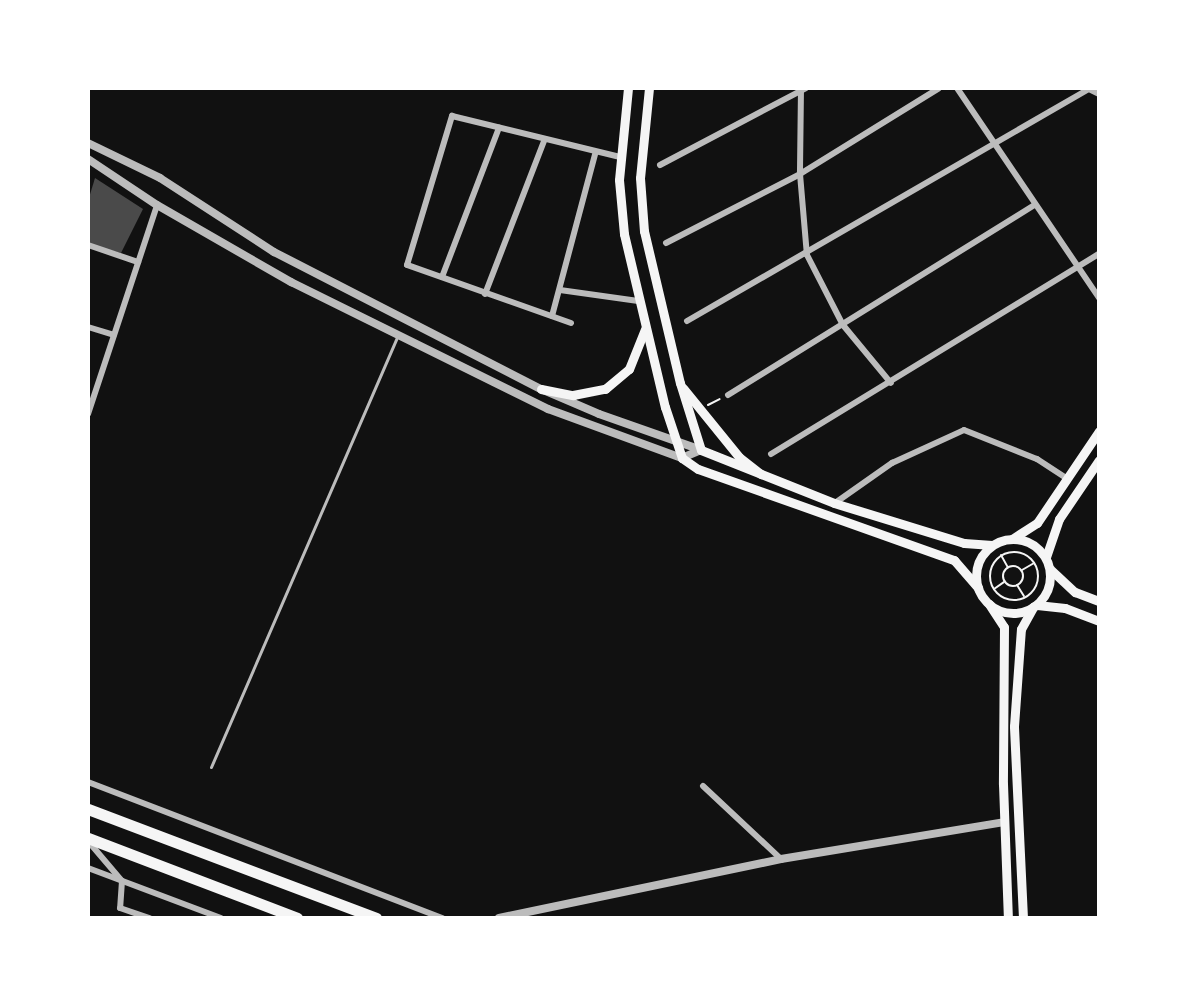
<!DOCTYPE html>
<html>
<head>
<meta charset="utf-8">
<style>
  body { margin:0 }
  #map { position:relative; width:1187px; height:1006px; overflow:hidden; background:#111; font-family:Manrope,sans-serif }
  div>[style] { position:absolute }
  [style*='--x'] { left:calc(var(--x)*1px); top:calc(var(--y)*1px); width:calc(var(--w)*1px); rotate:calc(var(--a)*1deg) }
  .building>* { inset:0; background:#4a4a4a }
  .path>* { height:2px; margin:-1px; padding:0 1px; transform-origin:1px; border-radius:1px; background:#f5f5f5 }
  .path>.ring { margin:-1px; padding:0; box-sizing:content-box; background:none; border:2px solid #f5f5f5; border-radius:50% }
  .service>* { height:3px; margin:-1.5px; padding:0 1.5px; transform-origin:1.5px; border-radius:1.5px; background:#bcbcbc }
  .minor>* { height:6px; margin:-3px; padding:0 3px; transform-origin:3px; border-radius:3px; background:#bcbcbc }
  .tertiary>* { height:8px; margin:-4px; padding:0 4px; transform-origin:4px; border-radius:4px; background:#bcbcbc }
  .secondary>* { height:9px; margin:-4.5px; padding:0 4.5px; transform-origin:4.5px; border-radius:4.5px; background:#f5f5f5 }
  .secondary>.ring { margin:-4.5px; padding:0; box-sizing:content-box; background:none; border:9px solid #f5f5f5; border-radius:50% }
  .trunk>* { height:11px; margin:-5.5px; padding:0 5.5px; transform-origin:5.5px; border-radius:5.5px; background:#f5f5f5 }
  span { translate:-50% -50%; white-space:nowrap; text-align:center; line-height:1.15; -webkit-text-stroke:6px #fff; paint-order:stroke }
  .frame { position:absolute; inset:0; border:90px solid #fff; pointer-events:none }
</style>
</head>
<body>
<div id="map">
  <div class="building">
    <div style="clip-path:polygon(95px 178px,143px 209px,121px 253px,88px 244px,88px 201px)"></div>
  </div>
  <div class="path">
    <div style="--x:708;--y:405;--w:13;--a:-27"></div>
    <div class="ring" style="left:990px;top:552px;width:46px;height:46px"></div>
    <div style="--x:1001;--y:555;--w:13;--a:61"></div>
    <div class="ring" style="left:1003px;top:566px;width:18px;height:18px"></div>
    <div style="--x:1022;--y:570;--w:14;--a:-30"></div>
    <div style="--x:1017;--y:585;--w:13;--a:58"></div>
    <div style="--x:994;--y:589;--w:12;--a:-35"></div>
  </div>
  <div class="service">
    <div style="--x:211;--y:767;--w:469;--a:-66.6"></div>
  </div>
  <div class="minor">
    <div style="--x:801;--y:88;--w:86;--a:90.7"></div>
    <div style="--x:800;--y:174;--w:81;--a:85.1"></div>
    <div style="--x:807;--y:255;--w:79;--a:62.8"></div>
    <div style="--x:843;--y:325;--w:75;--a:50.4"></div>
    <div style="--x:957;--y:88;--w:254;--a:55.9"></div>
    <div style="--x:1087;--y:88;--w:13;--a:27"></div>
    <div style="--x:660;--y:165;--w:165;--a:-27.8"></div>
    <div style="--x:666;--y:243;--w:151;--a:-27.2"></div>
    <div style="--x:800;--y:174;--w:163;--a:-31.7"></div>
    <div style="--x:88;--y:245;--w:53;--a:18.8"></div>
    <div style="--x:442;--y:277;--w:160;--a:-69.1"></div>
    <div style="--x:560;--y:290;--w:79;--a:8"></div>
    <div style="--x:485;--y:294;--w:164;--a:-68.9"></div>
    <div style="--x:552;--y:316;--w:168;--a:-75.1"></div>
    <div style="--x:687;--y:321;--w:466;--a:-30"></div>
    <div style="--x:571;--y:323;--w:174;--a:-160.5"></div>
    <div style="--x:407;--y:265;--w:156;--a:-73.2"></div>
    <div style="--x:452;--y:116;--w:173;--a:13.7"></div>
    <div style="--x:88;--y:327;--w:27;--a:17"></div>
    <div style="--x:728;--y:395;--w:361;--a:-31.8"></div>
    <div style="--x:88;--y:414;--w:220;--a:-71.7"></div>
    <div style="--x:771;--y:454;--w:384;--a:-31.4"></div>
    <div style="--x:835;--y:503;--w:70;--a:-35.1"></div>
    <div style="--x:892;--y:463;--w:79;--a:-24.6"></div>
    <div style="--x:964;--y:430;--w:79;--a:21.7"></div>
    <div style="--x:1037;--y:459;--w:37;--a:33"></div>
    <div style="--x:88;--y:782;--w:380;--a:21"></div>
    <div style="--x:703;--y:786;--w:107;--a:43.1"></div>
    <div style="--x:88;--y:841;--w:52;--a:49.6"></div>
    <div style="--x:122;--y:881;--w:27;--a:94"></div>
    <div style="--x:120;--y:908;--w:31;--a:19"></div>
    <div style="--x:88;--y:868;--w:142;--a:20.6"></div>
  </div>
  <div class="tertiary">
    <div style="--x:88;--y:143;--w:80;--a:25.9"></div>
    <div style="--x:160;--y:178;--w:136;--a:33"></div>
    <div style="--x:274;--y:252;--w:300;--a:27.2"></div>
    <div style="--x:541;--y:389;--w:63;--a:23.3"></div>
    <div style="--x:599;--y:414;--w:108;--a:19.4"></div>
    <div style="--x:88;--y:159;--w:83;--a:33.7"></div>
    <div style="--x:157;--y:205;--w:155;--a:29.9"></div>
    <div style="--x:291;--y:282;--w:287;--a:26.3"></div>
    <div style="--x:548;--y:409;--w:143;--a:20.1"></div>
    <div style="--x:682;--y:458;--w:21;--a:-23"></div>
    <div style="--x:499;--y:918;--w:288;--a:-11.8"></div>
    <div style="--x:781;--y:859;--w:226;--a:-9.4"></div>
  </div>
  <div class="secondary">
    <div style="--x:628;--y:88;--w:92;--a:95.6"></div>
    <div style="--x:619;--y:180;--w:54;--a:84.7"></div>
    <div style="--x:624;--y:234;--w:178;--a:76.7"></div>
    <div style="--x:665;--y:407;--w:54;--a:71.6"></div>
    <div style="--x:682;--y:458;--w:19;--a:35"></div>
    <div style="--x:698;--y:469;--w:272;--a:19.6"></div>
    <div style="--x:954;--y:560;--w:37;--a:49"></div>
    <div style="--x:649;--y:88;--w:90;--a:95.7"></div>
    <div style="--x:640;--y:178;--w:53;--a:85.7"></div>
    <div style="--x:644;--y:231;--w:156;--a:76.7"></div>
    <div style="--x:680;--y:383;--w:70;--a:72.6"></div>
    <div style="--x:701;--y:450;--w:143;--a:21.7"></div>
    <div style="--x:834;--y:503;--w:136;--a:17.1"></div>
    <div style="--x:964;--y:543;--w:28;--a:4"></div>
    <div style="--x:683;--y:388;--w:89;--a:50.9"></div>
    <div style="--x:739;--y:457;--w:28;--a:38"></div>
    <div style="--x:541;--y:389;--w:33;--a:11"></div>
    <div style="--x:573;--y:395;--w:33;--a:-11"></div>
    <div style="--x:605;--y:389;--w:31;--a:-40"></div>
    <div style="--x:629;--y:369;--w:43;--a:-68.2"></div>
    <div class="ring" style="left:976px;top:539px;width:65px;height:65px"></div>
    <div style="--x:1012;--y:539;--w:30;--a:-33"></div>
    <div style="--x:1037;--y:523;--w:111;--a:-56"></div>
    <div style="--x:1046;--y:557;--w:40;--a:-71.1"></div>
    <div style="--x:1059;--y:519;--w:71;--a:-55.9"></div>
    <div style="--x:1050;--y:569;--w:34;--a:43"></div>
    <div style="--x:1075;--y:592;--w:26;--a:21"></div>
    <div style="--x:989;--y:604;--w:27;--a:57"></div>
    <div style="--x:1004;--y:627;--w:157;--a:90.4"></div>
    <div style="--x:1003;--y:784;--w:134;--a:87.9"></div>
    <div style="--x:1037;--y:605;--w:28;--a:6"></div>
    <div style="--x:1065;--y:608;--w:36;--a:21"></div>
    <div style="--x:1023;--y:918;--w:192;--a:-92.7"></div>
    <div style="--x:1014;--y:726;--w:97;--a:-85.9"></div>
    <div style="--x:1021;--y:629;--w:26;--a:-61"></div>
  </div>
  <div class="trunk">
    <div style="--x:88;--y:809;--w:308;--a:20.7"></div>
    <div style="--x:88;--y:838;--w:224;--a:20.9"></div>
  </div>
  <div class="frame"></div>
</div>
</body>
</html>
